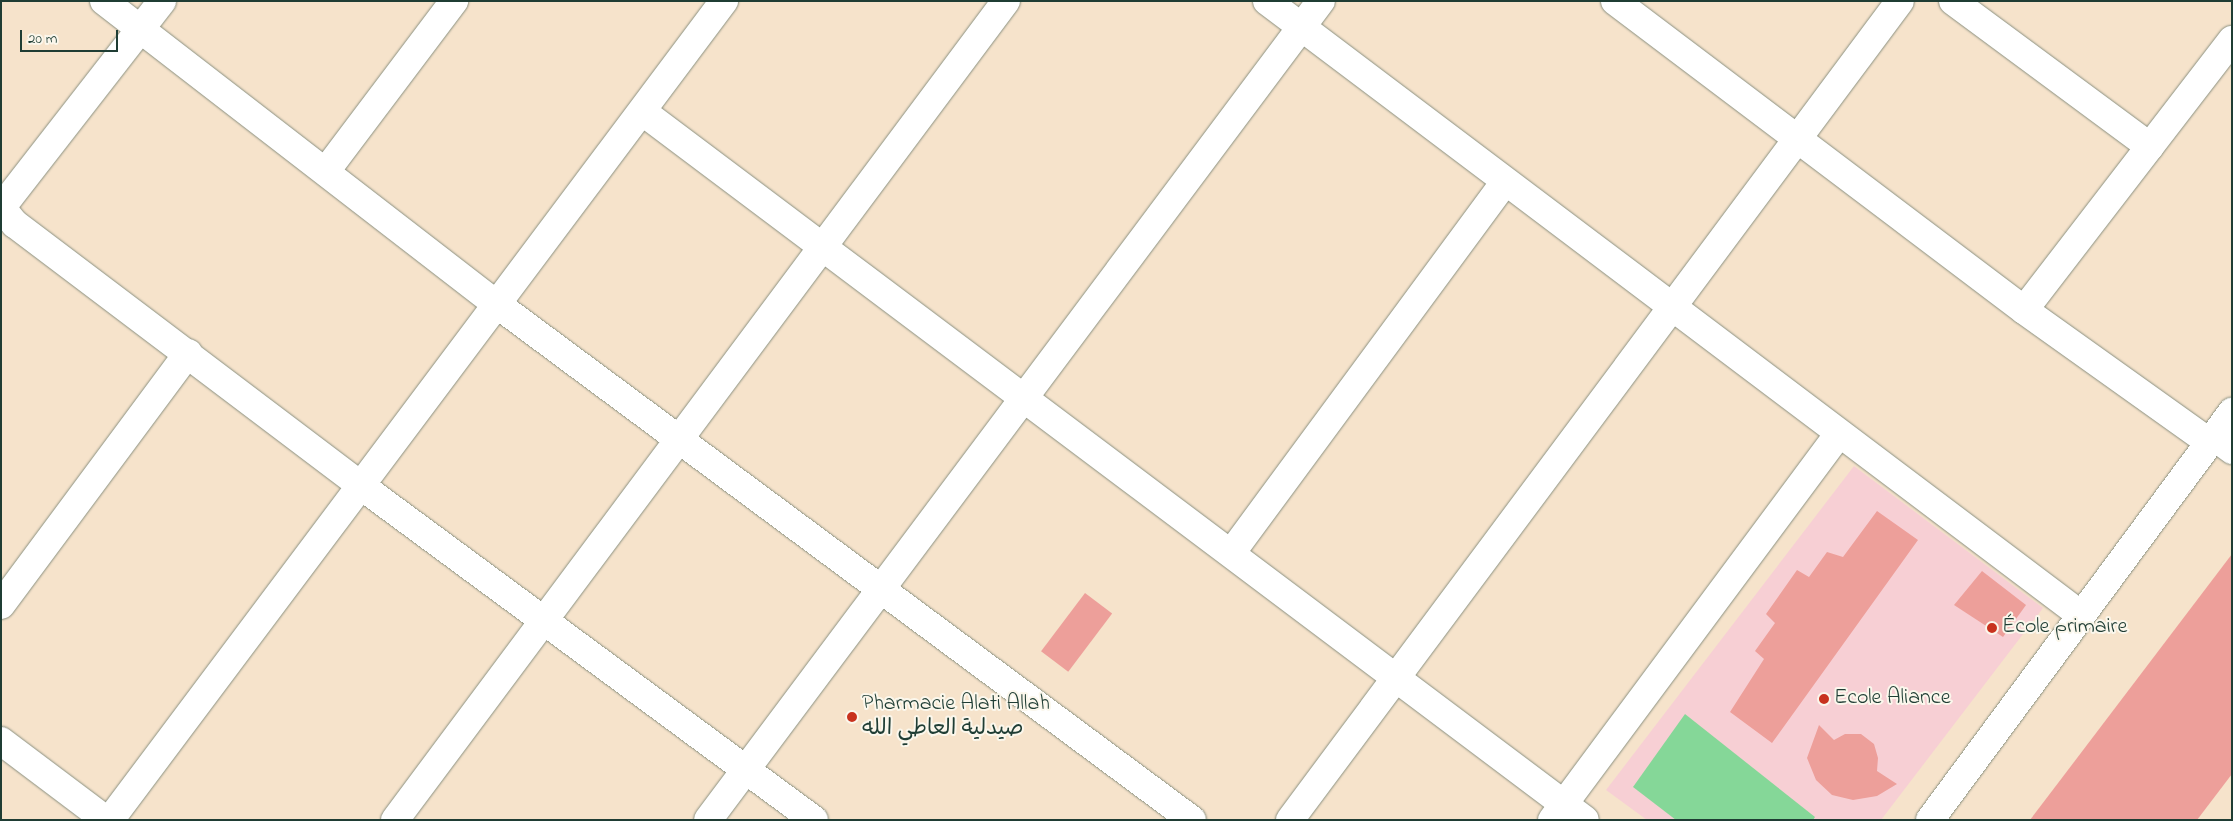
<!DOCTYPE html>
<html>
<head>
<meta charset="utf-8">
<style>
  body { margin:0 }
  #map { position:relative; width:2233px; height:821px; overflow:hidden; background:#f6e3cb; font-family:"Indie Flower","Playpen Sans Arabic",sans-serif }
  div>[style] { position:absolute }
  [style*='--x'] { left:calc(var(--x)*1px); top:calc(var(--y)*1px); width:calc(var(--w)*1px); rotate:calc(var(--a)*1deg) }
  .built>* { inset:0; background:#f7cfd4 }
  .green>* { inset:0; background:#85d798 }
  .building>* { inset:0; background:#ed9f9a; transform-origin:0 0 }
  .roads { filter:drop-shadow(0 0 1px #8a9080) drop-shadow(0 0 1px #8a9080) }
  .pedestrian>* { height:28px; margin:-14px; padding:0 14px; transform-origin:14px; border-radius:14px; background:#fff }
  .minor>* { height:28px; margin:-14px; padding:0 14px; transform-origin:14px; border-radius:14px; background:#fff }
  .dots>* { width:14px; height:14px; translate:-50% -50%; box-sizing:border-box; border:2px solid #fbf7ec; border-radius:50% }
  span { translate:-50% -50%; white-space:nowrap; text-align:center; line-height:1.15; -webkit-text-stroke:4px #fbf7ec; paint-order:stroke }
  .poi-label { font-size:22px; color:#1f3d34 }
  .left { translate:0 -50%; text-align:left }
  .frame { position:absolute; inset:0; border:2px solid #1f3d34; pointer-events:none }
  .scale { position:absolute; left:20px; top:30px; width:98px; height:22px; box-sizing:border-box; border:2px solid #1f3d34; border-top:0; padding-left:6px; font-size:15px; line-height:18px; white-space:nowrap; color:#1f3d34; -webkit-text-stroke:4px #fbf7ec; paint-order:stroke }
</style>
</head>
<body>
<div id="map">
  <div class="built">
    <div style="clip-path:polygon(1854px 466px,2043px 608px,1881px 820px,1647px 820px,1606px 790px)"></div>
  </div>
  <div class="green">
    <div style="clip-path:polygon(1685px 714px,1815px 817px,1813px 820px,1676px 820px,1633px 787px)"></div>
  </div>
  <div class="building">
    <div style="clip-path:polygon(1877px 511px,1918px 540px,1772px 743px,1730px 712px,1764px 659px,1755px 651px,1775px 623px,1766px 614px,1797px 570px,1809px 577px,1827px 552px,1843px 557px)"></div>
    <div style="clip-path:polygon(2232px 554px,2232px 774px,2197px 820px,2030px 820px)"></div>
    <div style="clip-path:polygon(1982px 571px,2026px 605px,2003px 637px,1954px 605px)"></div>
    <div style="left:1085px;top:593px;width:34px;height:73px;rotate:37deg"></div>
    <div style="clip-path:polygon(1819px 725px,1834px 740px,1845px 734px,1861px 734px,1874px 744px,1878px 758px,1877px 771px,1897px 784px,1877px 796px,1853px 800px,1832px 795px,1816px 780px,1807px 758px)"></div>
  </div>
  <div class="roads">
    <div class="pedestrian">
      <div style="--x:2213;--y:436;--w:24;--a:36"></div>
    </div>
    <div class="minor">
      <div style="--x:104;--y:1;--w:498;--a:37.7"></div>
      <div style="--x:498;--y:305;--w:864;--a:36.58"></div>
      <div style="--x:1267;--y:1;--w:1020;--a:37.03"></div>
      <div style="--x:1615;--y:1;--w:513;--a:37.07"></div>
      <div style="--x:2024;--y:310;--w:227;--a:35.5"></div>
      <div style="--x:1953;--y:1;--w:245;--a:36.5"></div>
      <div style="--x:643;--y:112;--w:1178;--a:36.93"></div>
      <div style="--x:326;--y:171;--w:213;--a:-53"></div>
      <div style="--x:1;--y:207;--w:22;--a:51"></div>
      <div style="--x:15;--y:224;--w:433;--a:37.1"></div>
      <div style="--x:360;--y:485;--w:564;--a:36.42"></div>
      <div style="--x:1;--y:208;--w:262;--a:-52.1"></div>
      <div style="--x:2024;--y:310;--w:341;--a:-52.4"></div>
      <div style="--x:1232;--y:552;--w:460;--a:-53.6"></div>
      <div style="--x:1;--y:605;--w:314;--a:-53.4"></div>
      <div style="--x:1;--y:741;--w:131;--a:37"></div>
      <div style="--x:110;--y:820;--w:1024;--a:-53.14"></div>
      <div style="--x:395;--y:820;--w:1022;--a:-53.28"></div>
      <div style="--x:708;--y:820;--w:1023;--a:-53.19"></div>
      <div style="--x:1290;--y:820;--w:1021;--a:-53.32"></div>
      <div style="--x:1552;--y:820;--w:481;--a:-53.4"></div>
      <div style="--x:1930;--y:820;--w:508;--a:-53.49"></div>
    </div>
  </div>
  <div class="dots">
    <div style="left:1992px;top:628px;background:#c8321e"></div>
    <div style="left:1824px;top:699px;background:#c8321e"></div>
    <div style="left:852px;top:717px;background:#c8321e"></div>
  </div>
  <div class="poi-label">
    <span class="left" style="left:2002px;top:628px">École primaire</span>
    <span class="left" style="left:1834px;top:699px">Ecole Aliance</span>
    <span class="left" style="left:862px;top:717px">Pharmacie Alati Allah<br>صيدلية العاطي الله</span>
  </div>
  <div class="frame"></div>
  <div class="scale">20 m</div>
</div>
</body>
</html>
